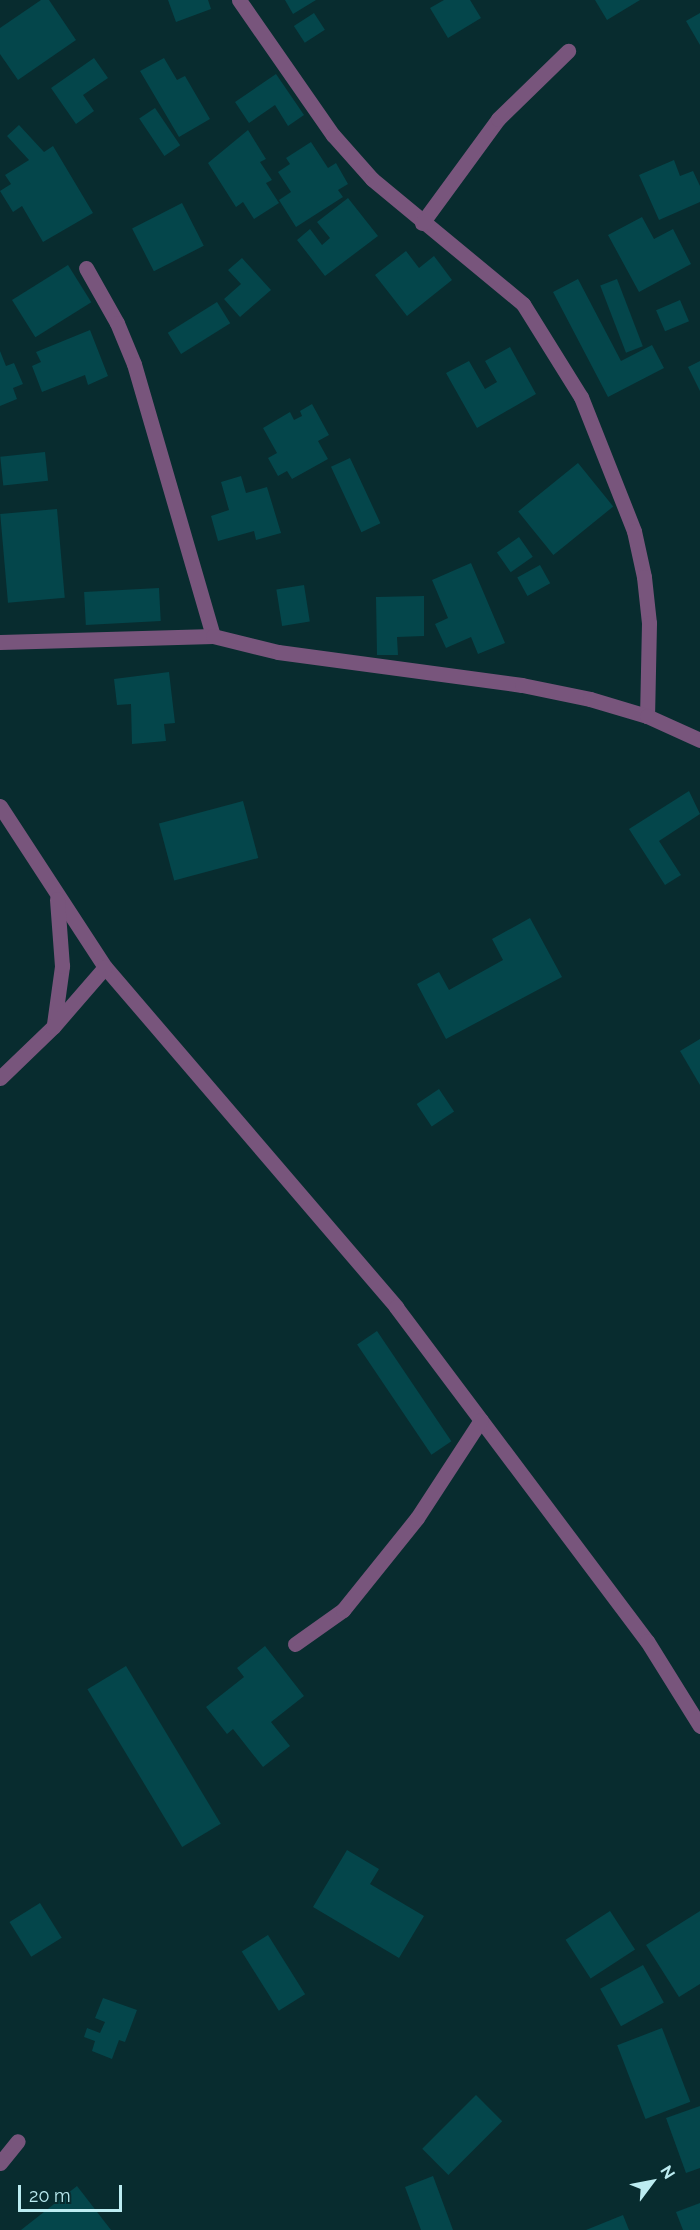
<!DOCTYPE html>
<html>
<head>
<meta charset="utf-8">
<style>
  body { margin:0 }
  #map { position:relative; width:700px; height:2230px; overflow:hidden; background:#082c2f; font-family:Raleway,sans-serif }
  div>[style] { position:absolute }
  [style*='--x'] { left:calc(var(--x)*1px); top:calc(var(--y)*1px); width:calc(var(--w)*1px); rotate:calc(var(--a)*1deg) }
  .building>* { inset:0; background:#04464b; transform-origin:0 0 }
  .minor>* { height:15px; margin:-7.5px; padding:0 7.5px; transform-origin:7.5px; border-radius:7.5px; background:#78557c }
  span { translate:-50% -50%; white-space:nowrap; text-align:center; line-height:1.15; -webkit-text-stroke:5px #082c2f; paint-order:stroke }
  .north { position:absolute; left:622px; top:2152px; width:60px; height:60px; -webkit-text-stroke:4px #082c2f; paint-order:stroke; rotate:58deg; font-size:16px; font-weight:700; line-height:24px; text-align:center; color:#bcecf1 }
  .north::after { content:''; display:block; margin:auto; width:21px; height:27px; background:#bcecf1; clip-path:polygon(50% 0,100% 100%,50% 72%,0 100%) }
  .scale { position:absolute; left:18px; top:2185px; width:104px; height:27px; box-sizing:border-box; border:3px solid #bcecf1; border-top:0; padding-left:8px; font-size:18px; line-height:21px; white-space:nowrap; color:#bcecf1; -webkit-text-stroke:4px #082c2f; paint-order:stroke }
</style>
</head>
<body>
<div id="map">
  <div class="building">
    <div style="clip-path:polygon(41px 0,49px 0,76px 40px,18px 80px,0 54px,0 28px)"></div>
    <div style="clip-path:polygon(168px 0,208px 0,211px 9px,176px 22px)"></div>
    <div style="clip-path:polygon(285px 0,316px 0,293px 14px)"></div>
    <div style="clip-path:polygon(444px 0,470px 0,481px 18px,448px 38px,430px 8px)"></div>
    <div style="clip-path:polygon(595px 0,640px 0,607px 20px)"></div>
    <div style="left:314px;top:13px;width:20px;height:24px;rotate:57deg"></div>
    <div style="clip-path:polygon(700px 13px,700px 45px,686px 21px)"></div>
    <div style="clip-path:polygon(94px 58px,108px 78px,83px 95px,94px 111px,76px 124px,51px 88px)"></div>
    <div style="clip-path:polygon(164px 58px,177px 80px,185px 76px,210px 119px,179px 137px,140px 71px)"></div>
    <div style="clip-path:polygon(276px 74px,304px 115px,288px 126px,275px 105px,249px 123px,235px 102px)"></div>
    <div style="left:155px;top:108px;width:45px;height:19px;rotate:56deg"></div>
    <div style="clip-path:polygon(19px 125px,44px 152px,53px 146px,93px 213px,43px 242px,22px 206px,13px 212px,0 191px,11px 184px,5px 175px,29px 160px,7px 136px)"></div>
    <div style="clip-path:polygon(248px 130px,266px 159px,260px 162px,272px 180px,266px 183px,279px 203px,254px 219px,243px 202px,236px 207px,208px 163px)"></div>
    <div style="clip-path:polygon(311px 142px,328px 168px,336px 163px,348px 184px,338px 190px,343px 197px,296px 227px,279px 200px,291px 192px,278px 172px,290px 164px,286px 158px)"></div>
    <div style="clip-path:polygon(674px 160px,680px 176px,693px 171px,700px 186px,700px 202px,659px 220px,639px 175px)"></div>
    <div style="clip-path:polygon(348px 198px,378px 236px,325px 276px,297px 240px,310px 229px,322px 245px,330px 238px,317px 222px)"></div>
    <div style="left:182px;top:203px;width:48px;height:56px;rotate:63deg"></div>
    <div style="clip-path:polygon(642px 217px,654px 239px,673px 229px,691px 264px,639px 292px,608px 235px)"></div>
    <div style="clip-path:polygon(406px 251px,419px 268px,434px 256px,452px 280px,407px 316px,375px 275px)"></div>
    <div style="clip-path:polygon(242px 258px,271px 290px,240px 317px,224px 299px,241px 284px,228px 270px)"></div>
    <div style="left:68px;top:265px;width:44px;height:66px;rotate:58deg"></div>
    <div style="clip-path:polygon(578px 279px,621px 361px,652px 345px,664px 368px,608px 397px,553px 292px)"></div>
    <div style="left:617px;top:279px;width:72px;height:18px;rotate:69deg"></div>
    <div style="left:680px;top:300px;width:23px;height:26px;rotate:67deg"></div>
    <div style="left:217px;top:302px;width:25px;height:58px;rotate:58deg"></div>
    <div style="clip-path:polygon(90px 330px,108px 376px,88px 385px,85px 375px,42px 392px,32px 366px,41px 362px,36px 352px)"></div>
    <div style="clip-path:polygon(510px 347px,536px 394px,477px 428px,446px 373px,469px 361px,485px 389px,497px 382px,485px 361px)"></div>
    <div style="clip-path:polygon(0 351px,6px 366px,14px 363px,23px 384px,13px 388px,17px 399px,0 406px)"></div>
    <div style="clip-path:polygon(700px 361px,700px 391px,688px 367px)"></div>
    <div style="clip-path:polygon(312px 404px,329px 435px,318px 441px,328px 459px,292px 479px,287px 471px,278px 476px,268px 458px,277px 453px,263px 428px,290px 412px,294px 420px,302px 416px,300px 411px)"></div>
    <div style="left:45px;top:452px;width:29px;height:45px;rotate:84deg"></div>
    <div style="left:350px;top:458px;width:72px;height:21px;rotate:65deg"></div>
    <div style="left:578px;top:463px;width:56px;height:77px;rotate:51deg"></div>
    <div style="clip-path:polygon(241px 476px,246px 493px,267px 487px,281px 533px,256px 540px,254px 531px,218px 541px,211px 516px,229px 510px,221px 482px)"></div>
    <div style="left:57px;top:509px;width:89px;height:57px;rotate:85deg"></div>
    <div style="left:519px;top:537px;width:24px;height:27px;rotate:55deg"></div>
    <div style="clip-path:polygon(471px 563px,505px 643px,478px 654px,471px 637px,446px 648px,435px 624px,448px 618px,432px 580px)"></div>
    <div style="left:540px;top:565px;width:21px;height:26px;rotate:61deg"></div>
    <div style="left:304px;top:585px;width:37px;height:28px;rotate:81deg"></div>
    <div style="left:159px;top:588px;width:33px;height:75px;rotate:87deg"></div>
    <div style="clip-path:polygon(424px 596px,424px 636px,397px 637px,398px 655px,377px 655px,376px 597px)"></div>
    <div style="clip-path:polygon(169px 672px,175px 723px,164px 724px,166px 741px,132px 744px,131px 704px,117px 705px,114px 679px)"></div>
    <div style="clip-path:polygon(689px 791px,700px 814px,659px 841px,681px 875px,665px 885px,629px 829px)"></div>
    <div style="left:243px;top:801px;width:59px;height:87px;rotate:75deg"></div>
    <div style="clip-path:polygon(530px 918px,562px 977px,446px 1039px,417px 984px,439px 972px,449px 990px,503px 960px,492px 939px)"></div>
    <div style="clip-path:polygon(700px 1039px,700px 1085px,680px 1051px)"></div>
    <div style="left:439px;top:1089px;width:27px;height:27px;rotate:56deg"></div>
    <div style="left:377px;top:1331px;width:133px;height:24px;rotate:56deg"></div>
    <div style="clip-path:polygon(265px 1646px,304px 1696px,271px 1722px,290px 1746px,263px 1767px,233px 1729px,227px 1734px,206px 1707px,244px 1677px,237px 1668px)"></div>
    <div style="left:126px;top:1666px;width:184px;height:45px;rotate:59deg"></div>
    <div style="clip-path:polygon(347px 1850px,379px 1869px,370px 1884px,424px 1916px,399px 1958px,313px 1907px)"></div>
    <div style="left:40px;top:1903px;width:41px;height:36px;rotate:58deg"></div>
    <div style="left:610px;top:1911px;width:46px;height:53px;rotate:57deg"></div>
    <div style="clip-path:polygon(700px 1911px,700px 1984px,679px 1997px,646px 1945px)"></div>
    <div style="left:268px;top:1935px;width:70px;height:31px;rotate:58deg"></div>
    <div style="left:643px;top:1965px;width:43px;height:49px;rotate:61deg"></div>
    <div style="clip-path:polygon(103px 1998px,137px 2010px,125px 2042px,119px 2040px,112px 2059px,92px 2051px,95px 2041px,84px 2037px,87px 2028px,100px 2033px,105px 2022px,95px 2018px)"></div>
    <div style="left:662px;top:2028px;width:79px;height:48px;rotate:69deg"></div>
    <div style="left:476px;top:2095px;width:37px;height:76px;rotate:45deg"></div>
    <div style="clip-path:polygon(700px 2106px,700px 2168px,686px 2173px,666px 2118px)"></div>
    <div style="clip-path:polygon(433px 2176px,453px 2230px,421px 2230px,405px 2187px)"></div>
    <div style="clip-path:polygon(77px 2186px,111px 2230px,21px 2230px)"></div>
    <div style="clip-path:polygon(700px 2203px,700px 2230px,683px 2230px,676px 2212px)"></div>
    <div style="clip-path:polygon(623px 2215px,629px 2230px,586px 2230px)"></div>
  </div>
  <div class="minor">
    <div style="--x:239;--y:0;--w:165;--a:55.2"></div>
    <div style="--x:333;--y:135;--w:59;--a:48.4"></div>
    <div style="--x:372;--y:179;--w:196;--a:39.6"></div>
    <div style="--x:523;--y:304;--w:110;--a:58.1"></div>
    <div style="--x:581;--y:397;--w:144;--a:68.4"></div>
    <div style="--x:634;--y:531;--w:47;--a:77.7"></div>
    <div style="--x:644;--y:577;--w:46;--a:83.8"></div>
    <div style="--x:649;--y:623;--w:93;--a:91.2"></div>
    <div style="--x:422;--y:223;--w:129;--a:-53.8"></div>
    <div style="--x:498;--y:119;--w:98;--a:-44.2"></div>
    <div style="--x:86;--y:268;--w:63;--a:60.6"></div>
    <div style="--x:117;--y:323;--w:44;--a:67.5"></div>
    <div style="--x:134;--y:364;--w:283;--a:73.8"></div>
    <div style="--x:0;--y:642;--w:213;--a:-1.6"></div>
    <div style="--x:213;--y:636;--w:67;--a:13.8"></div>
    <div style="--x:278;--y:652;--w:246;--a:7.7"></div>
    <div style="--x:522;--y:685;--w:69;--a:11.6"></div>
    <div style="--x:590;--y:699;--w:59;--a:16.6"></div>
    <div style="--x:647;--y:716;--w:58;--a:24.4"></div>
    <div style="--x:0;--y:806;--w:192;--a:56.9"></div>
    <div style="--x:105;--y:967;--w:448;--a:49.4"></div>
    <div style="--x:396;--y:1307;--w:418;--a:53.1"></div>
    <div style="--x:647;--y:1641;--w:100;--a:58.1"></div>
    <div style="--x:54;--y:1024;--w:59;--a:-82.1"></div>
    <div style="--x:62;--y:966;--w:67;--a:-94.3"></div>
    <div style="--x:0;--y:1078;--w:74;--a:-43.9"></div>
    <div style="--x:53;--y:1027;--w:79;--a:-49.1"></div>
    <div style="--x:295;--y:1644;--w:59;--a:-35.3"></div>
    <div style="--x:343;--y:1610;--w:118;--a:-51.2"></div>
    <div style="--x:417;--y:1518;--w:117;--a:-56.9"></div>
    <div style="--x:0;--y:2163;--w:28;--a:-51"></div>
  </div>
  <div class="north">N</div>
  <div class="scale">20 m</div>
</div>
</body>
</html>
